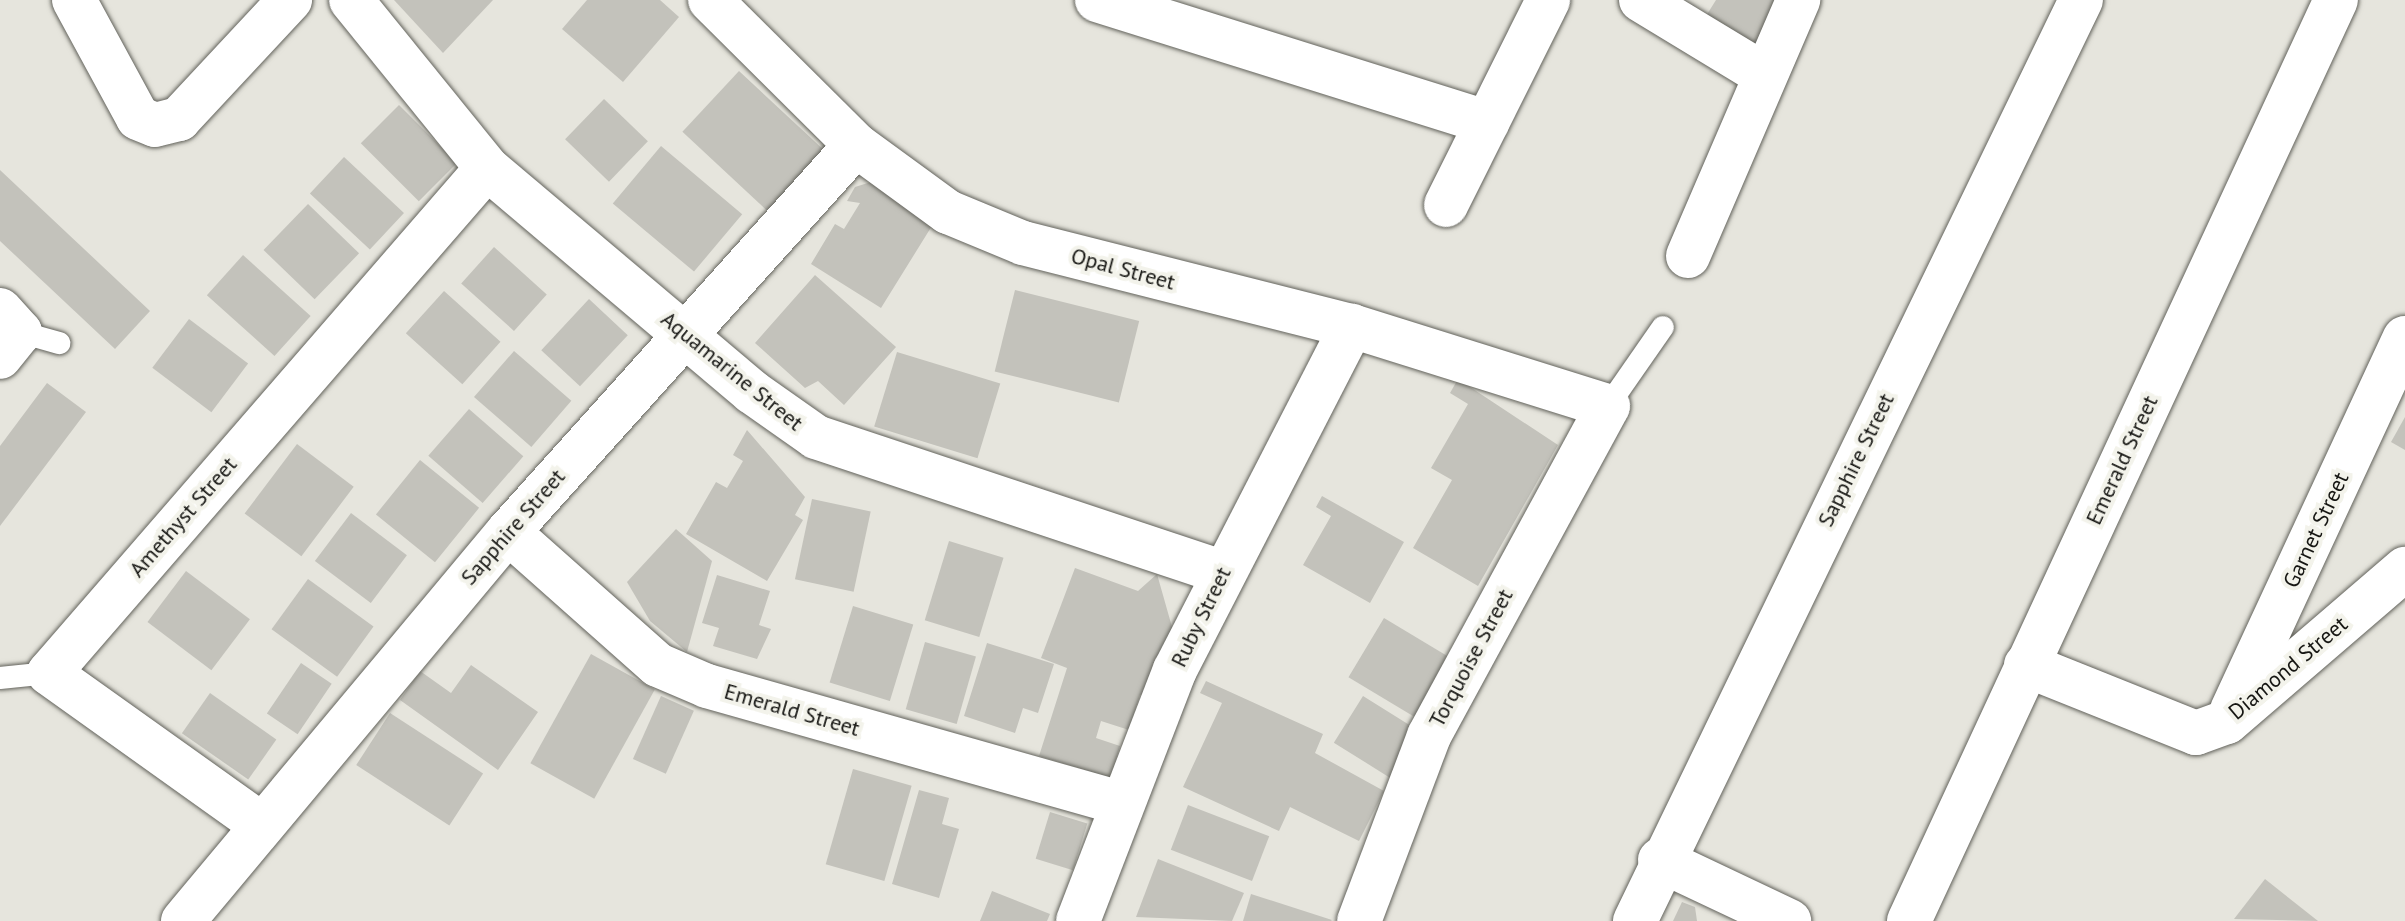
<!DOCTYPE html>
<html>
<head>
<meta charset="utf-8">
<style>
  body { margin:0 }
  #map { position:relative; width:2405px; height:921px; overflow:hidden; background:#e6e5dd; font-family:"PT Sans",sans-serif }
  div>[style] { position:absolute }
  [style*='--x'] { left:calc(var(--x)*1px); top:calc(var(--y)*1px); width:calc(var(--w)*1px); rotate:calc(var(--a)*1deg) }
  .building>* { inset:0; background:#c3c2bb; transform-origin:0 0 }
  .roads { filter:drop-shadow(0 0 2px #62625b) drop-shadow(0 0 2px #62625b) }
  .lane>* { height:22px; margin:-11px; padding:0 11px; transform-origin:11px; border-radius:11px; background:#fff }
  .street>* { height:44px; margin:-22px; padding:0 22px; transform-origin:22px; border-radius:22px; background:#fff }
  span { translate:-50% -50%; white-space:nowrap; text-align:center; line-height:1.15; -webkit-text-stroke:8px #f3f3eb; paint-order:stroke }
  .street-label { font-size:22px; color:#161613 }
</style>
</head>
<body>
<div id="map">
  <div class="building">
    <div style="clip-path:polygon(394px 0,493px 0,443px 53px)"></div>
    <div style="clip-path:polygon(587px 0,660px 0,679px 17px,623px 82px,562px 29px)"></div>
    <div style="clip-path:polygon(1716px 0,1788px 0,1760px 48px,1706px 16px)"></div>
    <div style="left:739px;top:71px;width:116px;height:83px;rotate:43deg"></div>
    <div style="left:604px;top:99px;width:61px;height:56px;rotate:44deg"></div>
    <div style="left:399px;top:105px;width:82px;height:54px;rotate:45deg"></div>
    <div style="left:661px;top:146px;width:106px;height:75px;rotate:40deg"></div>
    <div style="left:344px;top:157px;width:82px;height:50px;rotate:43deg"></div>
    <div style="clip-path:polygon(0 170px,150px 311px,115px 349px,0 241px)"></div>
    <div style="clip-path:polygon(871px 182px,935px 221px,881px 308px,811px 264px,835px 224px,844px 229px,860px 203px,847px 201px,855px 187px)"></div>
    <div style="left:308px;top:204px;width:71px;height:64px;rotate:44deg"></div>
    <div style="left:494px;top:247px;width:71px;height:49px;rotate:42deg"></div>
    <div style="left:243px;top:255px;width:91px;height:54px;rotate:42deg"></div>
    <div style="clip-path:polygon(815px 275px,896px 347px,844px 405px,818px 381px,805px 388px,755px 343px)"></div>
    <div style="left:1015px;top:290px;width:128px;height:84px;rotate:14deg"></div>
    <div style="left:444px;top:291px;width:76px;height:57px;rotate:42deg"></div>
    <div style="left:589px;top:299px;width:53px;height:70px;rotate:43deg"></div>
    <div style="left:189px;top:319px;width:74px;height:61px;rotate:37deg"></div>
    <div style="left:514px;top:351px;width:76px;height:61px;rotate:41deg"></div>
    <div style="left:897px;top:352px;width:108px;height:78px;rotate:17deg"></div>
    <div style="clip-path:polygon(1458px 379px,1558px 445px,1478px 586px,1413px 548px,1452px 480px,1431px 468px,1468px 404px,1450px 393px)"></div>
    <div style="clip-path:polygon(47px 383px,86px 412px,0 526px,0 446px)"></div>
    <div style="left:469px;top:409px;width:72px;height:62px;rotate:41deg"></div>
    <div style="clip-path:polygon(2405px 417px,2405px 450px,2391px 442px)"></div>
    <div style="clip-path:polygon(747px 430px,805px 497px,795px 515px,803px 520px,767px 581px,686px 534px,716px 482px,727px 488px,743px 461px,733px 455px)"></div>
    <div style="left:297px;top:444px;width:71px;height:87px;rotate:37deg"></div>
    <div style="left:420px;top:460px;width:76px;height:70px;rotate:39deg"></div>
    <div style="clip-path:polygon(1322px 496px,1404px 542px,1370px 603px,1303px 565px,1331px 516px,1316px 507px)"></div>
    <div style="left:812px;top:499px;width:60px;height:82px;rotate:12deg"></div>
    <div style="left:351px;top:513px;width:70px;height:60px;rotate:37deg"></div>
    <div style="clip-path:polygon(676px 529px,712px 561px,687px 652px,650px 621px,627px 582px)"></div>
    <div style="left:949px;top:541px;width:57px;height:83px;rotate:17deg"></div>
    <div style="clip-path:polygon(1075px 568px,1138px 591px,1157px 574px,1174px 634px,1150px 699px,1140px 695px,1129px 730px,1101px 721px,1096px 738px,1120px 746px,1111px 778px,1039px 756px,1067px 668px,1041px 658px)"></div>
    <div style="left:186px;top:571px;width:80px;height:64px;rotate:37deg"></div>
    <div style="clip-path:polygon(717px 575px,770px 591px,759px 625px,771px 629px,757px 659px,713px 646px,719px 628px,702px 623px)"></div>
    <div style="left:308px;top:579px;width:81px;height:62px;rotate:36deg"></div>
    <div style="left:853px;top:606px;width:63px;height:80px;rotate:17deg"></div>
    <div style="left:1384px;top:618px;width:85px;height:69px;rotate:31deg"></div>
    <div style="left:925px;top:642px;width:53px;height:70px;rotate:16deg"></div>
    <div style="clip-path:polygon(987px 643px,1054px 664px,1038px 713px,1023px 708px,1015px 733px,964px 716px)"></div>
    <div style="left:591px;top:654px;width:73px;height:125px;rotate:29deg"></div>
    <div style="left:301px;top:663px;width:37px;height:61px;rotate:34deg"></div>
    <div style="clip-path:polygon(471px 665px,538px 712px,498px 770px,400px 700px,420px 671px,451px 693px)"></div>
    <div style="clip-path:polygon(1206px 681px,1323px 734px,1315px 753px,1384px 791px,1359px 841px,1290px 807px,1279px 831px,1183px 787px,1222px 703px,1200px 693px)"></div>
    <div style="left:210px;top:693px;width:81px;height:49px;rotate:35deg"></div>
    <div style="left:661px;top:696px;width:36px;height:69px;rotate:24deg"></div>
    <div style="left:1363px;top:696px;width:67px;height:55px;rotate:32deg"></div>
    <div style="left:390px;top:713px;width:111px;height:62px;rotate:33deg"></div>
    <div style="left:853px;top:769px;width:61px;height:99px;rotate:16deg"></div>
    <div style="clip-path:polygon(919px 790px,949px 798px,942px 824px,959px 829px,939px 898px,892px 884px)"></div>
    <div style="left:1188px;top:805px;width:87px;height:48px;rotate:21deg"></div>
    <div style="left:1050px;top:812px;width:39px;height:49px;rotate:17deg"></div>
    <div style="clip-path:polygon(1158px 859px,1244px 893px,1232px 921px,1136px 917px)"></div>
    <div style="clip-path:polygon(2265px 879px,2318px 921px,2234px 919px)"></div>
    <div style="clip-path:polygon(992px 891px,1050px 914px,1047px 921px,980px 921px)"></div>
    <div style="clip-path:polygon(1251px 894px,1332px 920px,1331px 921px,1243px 921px)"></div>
    <div style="clip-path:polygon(1682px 902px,1695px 907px,1697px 921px,1673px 921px)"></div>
  </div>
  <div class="roads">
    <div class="lane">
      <div style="--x:20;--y:332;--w:41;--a:15.8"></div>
      <div style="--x:1608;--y:406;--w:96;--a:-55.2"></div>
      <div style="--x:0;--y:678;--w:49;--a:-5.8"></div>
    </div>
    <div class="street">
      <div style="--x:74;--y:0;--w:134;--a:61.5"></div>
      <div style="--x:138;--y:118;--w:18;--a:22"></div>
      <div style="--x:155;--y:125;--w:25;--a:-14"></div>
      <div style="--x:179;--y:119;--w:163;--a:-47"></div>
      <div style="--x:351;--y:0;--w:216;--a:51"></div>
      <div style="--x:487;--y:168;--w:347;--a:40.2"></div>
      <div style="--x:752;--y:392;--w:78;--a:35.1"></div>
      <div style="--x:816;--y:437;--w:428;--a:18.4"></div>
      <div style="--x:710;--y:0;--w:206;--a:44.8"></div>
      <div style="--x:856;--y:145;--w:114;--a:36.1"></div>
      <div style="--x:948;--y:212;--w:81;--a:22.5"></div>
      <div style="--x:1023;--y:243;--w:339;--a:14.2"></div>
      <div style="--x:1352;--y:326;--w:268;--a:17.4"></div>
      <div style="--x:1608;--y:406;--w:375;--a:118.5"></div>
      <div style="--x:1429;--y:736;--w:198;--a:110.7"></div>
      <div style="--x:1097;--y:0;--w:409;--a:17.4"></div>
      <div style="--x:1641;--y:0;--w:145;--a:31.2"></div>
      <div style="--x:1446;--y:205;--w:229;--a:-63.5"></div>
      <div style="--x:1688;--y:256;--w:279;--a:-66.7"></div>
      <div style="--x:0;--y:310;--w:30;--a:48"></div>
      <div style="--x:20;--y:332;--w:32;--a:129"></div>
      <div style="--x:508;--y:532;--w:200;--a:41.6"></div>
      <div style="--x:658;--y:665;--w:53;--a:23.2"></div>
      <div style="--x:707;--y:686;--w:430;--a:15.8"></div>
      <div style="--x:2026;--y:665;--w:183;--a:21.8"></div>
      <div style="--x:2196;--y:733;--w:33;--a:-20"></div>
      <div style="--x:2227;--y:722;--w:235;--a:-40.7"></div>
      <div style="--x:2232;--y:710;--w:410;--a:-65.1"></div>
      <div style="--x:259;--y:823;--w:258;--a:-144.5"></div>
      <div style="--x:49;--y:673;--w:668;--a:-49.06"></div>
      <div style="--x:1660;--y:860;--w:143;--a:25.3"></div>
      <div style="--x:183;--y:921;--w:507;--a:-50.12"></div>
      <div style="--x:508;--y:532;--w:520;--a:-48.04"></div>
      <div style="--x:1078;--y:921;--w:269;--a:-68.9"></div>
      <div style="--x:1175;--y:670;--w:387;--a:-62.8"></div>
      <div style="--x:1635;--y:921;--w:1023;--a:-64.16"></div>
      <div style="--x:1909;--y:921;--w:1015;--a:-65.13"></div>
    </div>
  </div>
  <div class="street-label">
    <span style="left:1123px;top:269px;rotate:15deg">Opal Street</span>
    <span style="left:732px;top:371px;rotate:39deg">Aquamarine Street</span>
    <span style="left:1856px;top:460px;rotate:-64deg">Sapphire Street</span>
    <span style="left:2122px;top:460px;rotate:-65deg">Emerald Street</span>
    <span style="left:183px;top:517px;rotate:-49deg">Amethyst Street</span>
    <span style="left:513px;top:527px;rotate:-49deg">Sapphire Street</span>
    <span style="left:2316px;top:530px;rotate:-65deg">Garnet Street</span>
    <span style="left:1201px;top:617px;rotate:-64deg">Ruby Street</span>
    <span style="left:1471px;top:658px;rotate:-62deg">Torquoise Street</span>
    <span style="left:2288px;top:668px;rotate:-40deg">Diamond Street</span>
    <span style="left:792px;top:710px;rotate:16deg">Emerald Street</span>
  </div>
</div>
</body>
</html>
